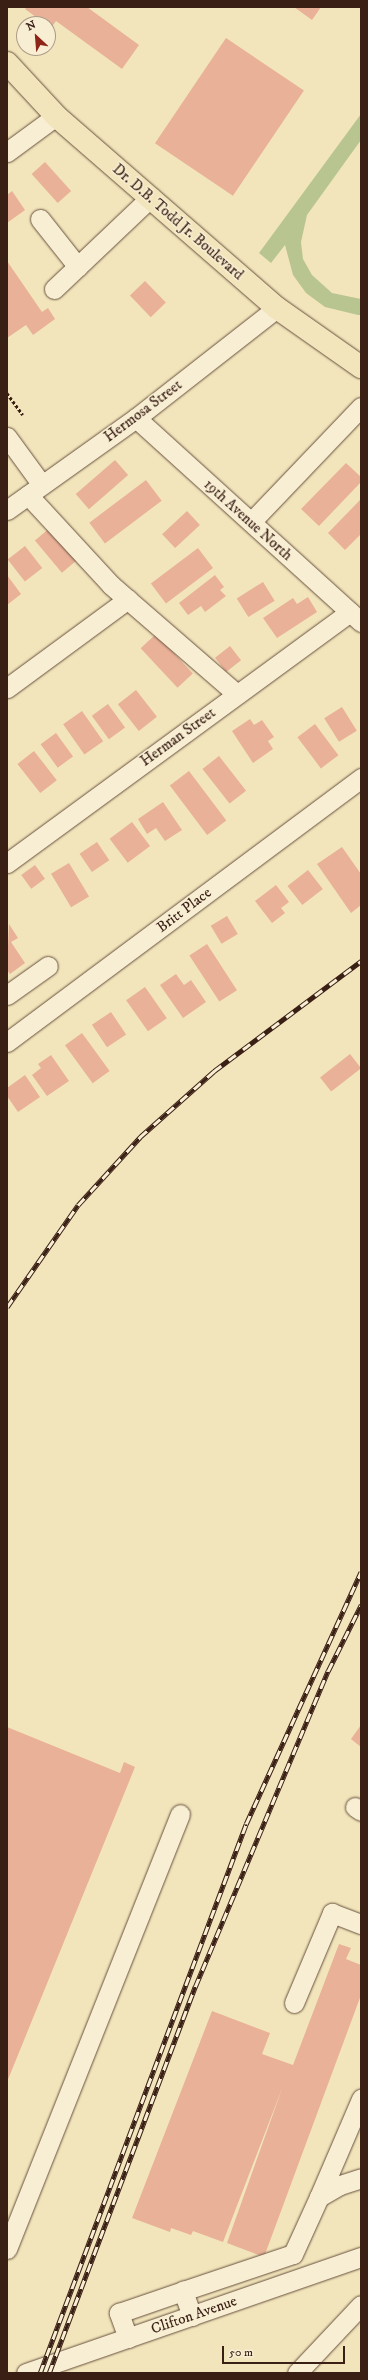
<!DOCTYPE html>
<html>
<head>
<meta charset="utf-8">
<style>
  body { margin:0 }
  #map { position:relative; width:368px; height:2380px; overflow:hidden; background:#f2e5bb; font-family:"IM FELL DW Pica",serif }
  div>[style] { position:absolute }
  [style*='--x'] { left:calc(var(--x)*1px); top:calc(var(--y)*1px); width:calc(var(--w)*1px); rotate:calc(var(--a)*1deg) }
  .green>* { inset:0; background:#b9c591 }
  .building>* { inset:0; background:#e9b197; transform-origin:0 0 }
  .path>* { height:2.5px; margin-top:-1.25px; transform-origin:0; background:repeating-linear-gradient(90deg,#3a1f15 0 3px,transparent 0 5px) }
  .roads { filter:drop-shadow(0 0 1px #68503e) drop-shadow(0 0 1px #68503e) }
  .minor>* { height:19px; margin:-9.5px; padding:0 9.5px; transform-origin:9.5px; border-radius:9.5px; background:#f7eed3 }
  .major>* { height:22px; margin:-11px; padding:0 11px; transform-origin:11px; border-radius:11px; background:#f2e5bb }
  .rail>* { height:4.5px; margin-top:-2.25px; transform-origin:0; background:repeating-linear-gradient(90deg,#f7eed3 0 9px,#3a1f15 0 18px); box-sizing:border-box; border-block:1px solid #3a1f15 }
  span { translate:-50% -50%; white-space:nowrap; text-align:center; line-height:1.15; -webkit-text-stroke:3px #f7eed3; paint-order:stroke }
  .street-label { font-size:15px; color:#3a1f15 }
  .frame { position:absolute; inset:0; border:8px solid #3a1f15; pointer-events:none }
  .north { position:absolute; left:16px; top:16px; width:40px; height:40px; box-sizing:border-box; background:#f7eed3; border:1px solid #ab9b87; border-radius:50%; rotate:334deg; font-size:11px; font-weight:700; line-height:16px; text-align:center; color:#3a1f15 }
  .north::after { content:''; display:block; margin:auto; width:14px; height:18px; background:#8f2418; clip-path:polygon(50% 0,100% 100%,50% 72%,0 100%) }
  .scale { position:absolute; left:222px; top:2346px; width:123px; height:18px; box-sizing:border-box; border:2px solid #3a1f15; border-top:0; padding-left:5px; font-size:12px; line-height:14px; white-space:nowrap; color:#3a1f15; -webkit-text-stroke:3px #f7eed3; paint-order:stroke }
</style>
</head>
<body>
<div id="map">
  <div class="green">
    <div style="clip-path:polygon(361px 114px,361px 140px,307px 215px,301px 242px,303px 259px,312px 275px,332px 293px,361px 299px,361px 315px,358px 315px,325px 307px,306px 293px,293px 275px,285px 245px,271px 263px,259px 253px)"></div>
  </div>
  <div class="building">
    <div style="clip-path:polygon(27px 7px,87px 7px,139px 45px,122px 69px,56px 21px,51px 28px,25px 9px)"></div>
    <div style="clip-path:polygon(294px 7px,321px 7px,312px 20px)"></div>
    <div style="left:226px;top:38px;width:94px;height:127px;rotate:34deg"></div>
    <div style="left:45px;top:162px;width:39px;height:18px;rotate:48deg"></div>
    <div style="clip-path:polygon(12px 191px,25px 210px,7px 223px,7px 195px)"></div>
    <div style="clip-path:polygon(7px 261px,42px 312px,48px 308px,55px 319px,33px 335px,26px 325px,7px 338px)"></div>
    <div style="left:145px;top:281px;width:30px;height:21px;rotate:46deg"></div>
    <div style="left:115px;top:460px;width:20px;height:52px;rotate:49deg"></div>
    <div style="clip-path:polygon(346px 463px,361px 477px,361px 482px,319px 526px,301px 509px)"></div>
    <div style="left:146px;top:480px;width:26px;height:71px;rotate:53deg"></div>
    <div style="clip-path:polygon(361px 499px,361px 534px,345px 550px,328px 533px)"></div>
    <div style="left:187px;top:511px;width:19px;height:34px;rotate:47deg"></div>
    <div style="left:51px;top:527px;width:42px;height:21px;rotate:50deg"></div>
    <div style="left:25px;top:546px;width:28px;height:22px;rotate:52deg"></div>
    <div style="left:198px;top:548px;width:25px;height:59px;rotate:53deg"></div>
    <div style="clip-path:polygon(7px 575px,21px 594px,7px 605px)"></div>
    <div style="clip-path:polygon(215px 575px,224px 587px,220px 590px,226px 596px,205px 612px,201px 606px,188px 615px,179px 603px)"></div>
    <div style="left:263px;top:582px;width:22px;height:31px;rotate:58deg"></div>
    <div style="clip-path:polygon(308px 597px,317px 612px,277px 638px,263px 618px,293px 598px,297px 604px)"></div>
    <div style="left:156px;top:634px;width:54px;height:21px;rotate:47deg"></div>
    <div style="left:230px;top:646px;width:18px;height:19px;rotate:52deg"></div>
    <div style="left:136px;top:690px;width:34px;height:23px;rotate:52deg"></div>
    <div style="left:108px;top:704px;width:29px;height:20px;rotate:54deg"></div>
    <div style="left:342px;top:707px;width:28px;height:21px;rotate:58deg"></div>
    <div style="left:82px;top:711px;width:37px;height:23px;rotate:55deg"></div>
    <div style="clip-path:polygon(250px 719px,254px 725px,262px 720px,274px 737px,268px 741px,273px 749px,253px 763px,232px 731px)"></div>
    <div style="left:315px;top:724px;width:39px;height:22px;rotate:53deg"></div>
    <div style="left:56px;top:733px;width:29px;height:19px;rotate:54deg"></div>
    <div style="left:34px;top:751px;width:37px;height:21px;rotate:52deg"></div>
    <div style="left:219px;top:756px;width:44px;height:21px;rotate:52deg"></div>
    <div style="left:189px;top:771px;width:62px;height:24px;rotate:53deg"></div>
    <div style="clip-path:polygon(163px 802px,182px 830px,165px 841px,156px 828px,147px 834px,138px 819px)"></div>
    <div style="left:132px;top:822px;width:30px;height:28px;rotate:53deg"></div>
    <div style="left:97px;top:842px;width:22px;height:21px;rotate:56deg"></div>
    <div style="clip-path:polygon(342px 847px,361px 874px,361px 905px,351px 913px,317px 864px)"></div>
    <div style="left:69px;top:863px;width:39px;height:21px;rotate:59deg"></div>
    <div style="left:35px;top:865px;width:17px;height:17px;rotate:54deg"></div>
    <div style="left:308px;top:870px;width:24px;height:26px;rotate:52deg"></div>
    <div style="clip-path:polygon(276px 885px,289px 902px,281px 908px,285px 913px,272px 923px,255px 901px)"></div>
    <div style="left:227px;top:916px;width:21px;height:19px;rotate:59deg"></div>
    <div style="clip-path:polygon(9px 924px,18px 938px,11px 942px,25px 963px,10px 974px,7px 970px)"></div>
    <div style="left:207px;top:944px;width:55px;height:21px;rotate:57deg"></div>
    <div style="clip-path:polygon(176px 974px,184px 985px,191px 980px,206px 1002px,183px 1018px,160px 985px)"></div>
    <div style="left:145px;top:987px;width:38px;height:23px;rotate:55deg"></div>
    <div style="left:111px;top:1012px;width:27px;height:23px;rotate:56deg"></div>
    <div style="left:82px;top:1033px;width:47px;height:21px;rotate:54deg"></div>
    <div style="left:350px;top:1054px;width:18px;height:38px;rotate:52deg"></div>
    <div style="clip-path:polygon(51px 1055px,69px 1081px,47px 1096px,32px 1075px,41px 1068px,38px 1064px)"></div>
    <div style="clip-path:polygon(25px 1075px,40px 1097px,18px 1112px,7px 1096px,7px 1088px)"></div>
    <div style="clip-path:polygon(361px 1725px,361px 1747px,351px 1739px)"></div>
    <div style="clip-path:polygon(7px 1727px,120px 1773px,124px 1762px,135px 1767px,7px 2082px)"></div>
    <div style="clip-path:polygon(339px 1944px,351px 1948px,346px 1959px,361px 1965px,361px 1995px,264px 2257px,227px 2243px,283px 2086px,223px 2242px,193px 2231px,191px 2235px,171px 2228px,170px 2232px,132px 2218px,212px 2011px,270px 2033px,262px 2054px,293px 2065px)"></div>
  </div>
  <div class="path">
    <div style="--x:7;--y:393;--w:27;--a:54"></div>
  </div>
  <div class="roads">
    <div class="minor">
      <div style="--x:7;--y:152;--w:61;--a:-36.3"></div>
      <div style="--x:40;--y:219;--w:61;--a:51.6"></div>
      <div style="--x:54;--y:289;--w:134;--a:-43.5"></div>
      <div style="--x:136;--y:418;--w:304;--a:42.2"></div>
      <div style="--x:7;--y:437;--w:59;--a:53.9"></div>
      <div style="--x:28;--y:495;--w:122;--a:47.3"></div>
      <div style="--x:111;--y:585;--w:167;--a:40.9"></div>
      <div style="--x:7;--y:510;--w:158;--a:-35.5"></div>
      <div style="--x:136;--y:418;--w:179;--a:-38"></div>
      <div style="--x:251;--y:522;--w:159;--a:-46.3"></div>
      <div style="--x:7;--y:688;--w:150;--a:-36.3"></div>
      <div style="--x:7;--y:863;--w:425;--a:-36.2"></div>
      <div style="--x:7;--y:995;--w:50;--a:-35.3"></div>
      <div style="--x:7;--y:1042;--w:442;--a:-36.7"></div>
      <div style="--x:355;--y:1807;--w:7;--a:34"></div>
      <div style="--x:294;--y:2003;--w:98;--a:-67.1"></div>
      <div style="--x:332;--y:1913;--w:31;--a:21"></div>
      <div style="--x:319;--y:2197;--w:107;--a:-66.8"></div>
      <div style="--x:7;--y:2249;--w:468;--a:-68.3"></div>
      <div style="--x:192;--y:2316;--w:27;--a:-110"></div>
      <div style="--x:183;--y:2291;--w:116;--a:-18.6"></div>
      <div style="--x:293;--y:2254;--w:63;--a:-65.5"></div>
      <div style="--x:319;--y:2197;--w:24;--a:-30"></div>
      <div style="--x:340;--y:2185;--w:22;--a:-18"></div>
      <div style="--x:128;--y:2338;--w:27;--a:-110"></div>
      <div style="--x:119;--y:2313;--w:68;--a:-19"></div>
      <div style="--x:26;--y:2373;--w:355;--a:-19.1"></div>
      <div style="--x:297;--y:2373;--w:93;--a:-46.7"></div>
    </div>
    <div class="major">
      <div style="--x:7;--y:63;--w:72;--a:47.2"></div>
      <div style="--x:56;--y:116;--w:293;--a:41"></div>
      <div style="--x:277;--y:308;--w:103;--a:35.1"></div>
    </div>
  </div>
  <div class="rail">
    <div style="--x:7;--y:1307;--w:124;--a:-55.2"></div>
    <div style="--x:78;--y:1205;--w:92;--a:-47.6"></div>
    <div style="--x:140;--y:1137;--w:99;--a:-41.7"></div>
    <div style="--x:214;--y:1071;--w:184;--a:-36.8"></div>
    <div style="--x:40;--y:2373;--w:586;--a:-69.43"></div>
    <div style="--x:246;--y:1824;--w:277;--a:-65.5"></div>
    <div style="--x:49;--y:2373;--w:413;--a:-69.3"></div>
    <div style="--x:195;--y:1987;--w:343;--a:-67.2"></div>
    <div style="--x:328;--y:1671;--w:74;--a:-63.4"></div>
  </div>
  <div class="street-label">
    <span style="left:178px;top:222px;rotate:41deg">Dr. D.B. Todd Jr. Boulevard</span>
    <span style="left:143px;top:411px;rotate:-37deg">Hermosa Street</span>
    <span style="left:248px;top:520px;rotate:42deg">19th Avenue North</span>
    <span style="left:178px;top:737px;rotate:-36deg">Herman Street</span>
    <span style="left:184px;top:910px;rotate:-37deg">Britt Place</span>
    <span style="left:194px;top:2315px;rotate:-19deg">Clifton Avenue</span>
  </div>
  <div class="frame"></div>
  <div class="north">N</div>
  <div class="scale">50 m</div>
</div>
</body>
</html>
